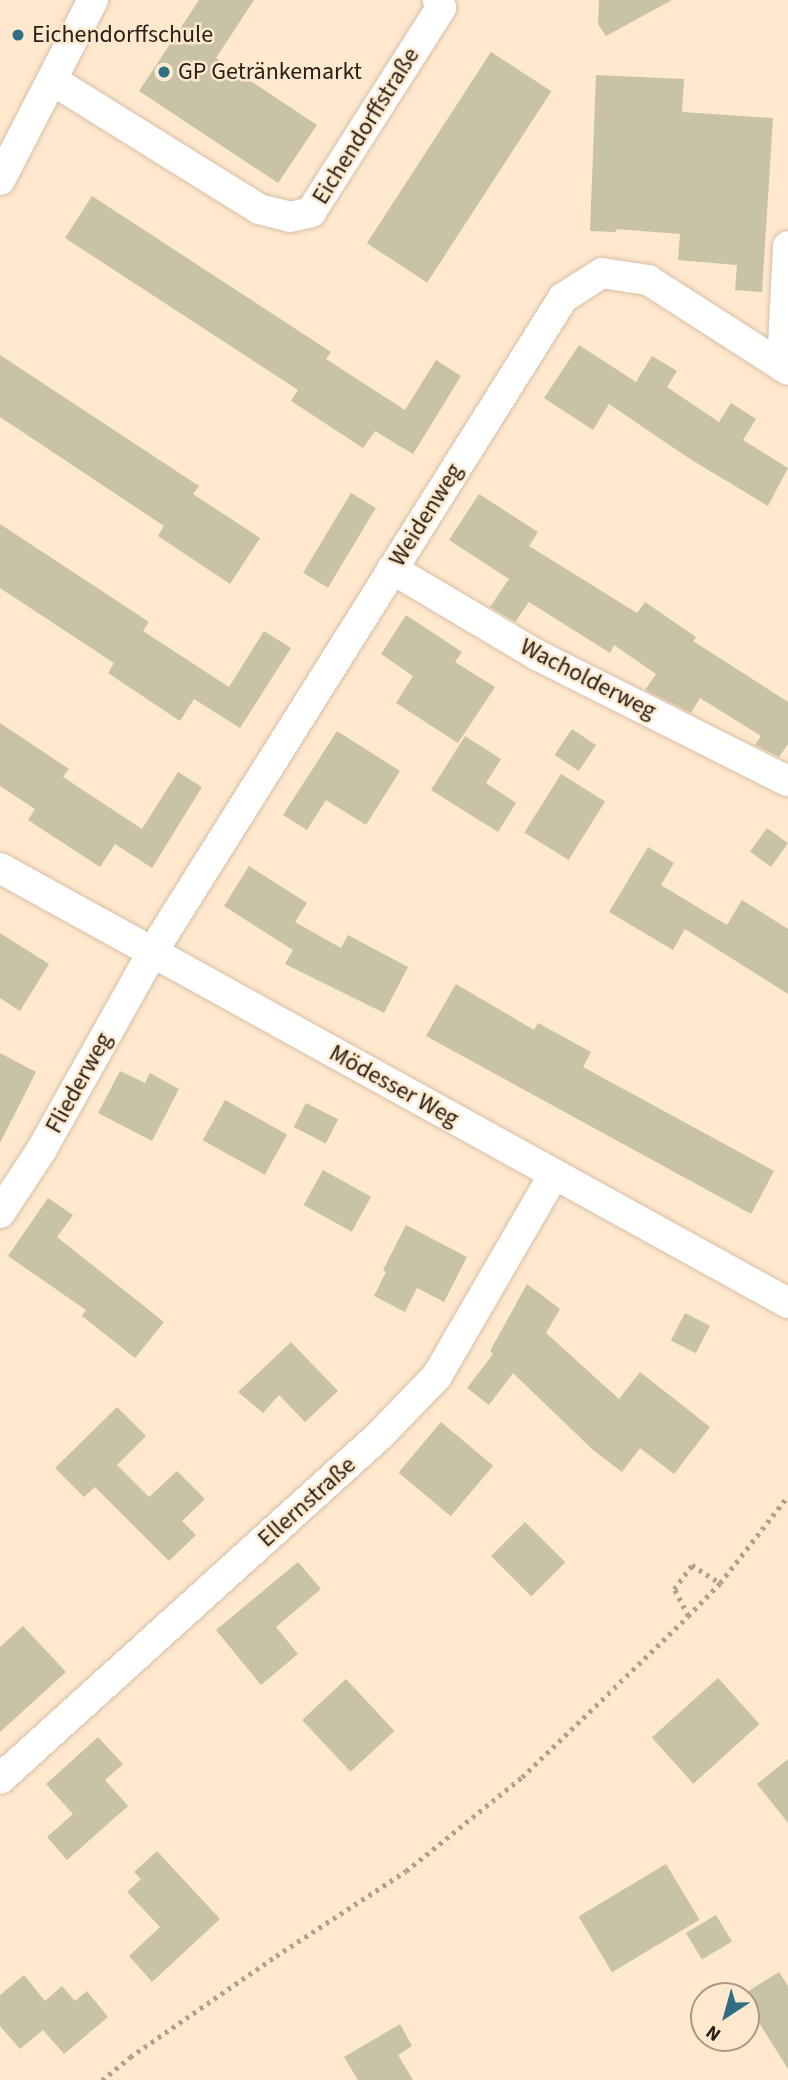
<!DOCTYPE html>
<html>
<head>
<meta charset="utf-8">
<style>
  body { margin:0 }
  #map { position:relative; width:788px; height:2080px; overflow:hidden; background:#fee8ce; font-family:"Source Sans 3",sans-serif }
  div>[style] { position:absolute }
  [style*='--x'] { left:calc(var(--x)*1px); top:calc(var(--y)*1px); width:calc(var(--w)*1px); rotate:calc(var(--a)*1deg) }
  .building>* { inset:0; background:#c7c3a4; transform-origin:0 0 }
  .path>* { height:4.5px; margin-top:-2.25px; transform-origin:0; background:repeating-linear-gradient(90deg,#b1a08c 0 3.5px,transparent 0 8.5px) }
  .roads { filter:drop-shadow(0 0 2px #d6c0a7) drop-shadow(0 0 2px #d6c0a7) }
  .minor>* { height:30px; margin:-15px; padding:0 15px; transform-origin:15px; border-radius:15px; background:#fff }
  .dots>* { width:19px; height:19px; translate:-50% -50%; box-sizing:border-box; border:4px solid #fee8ce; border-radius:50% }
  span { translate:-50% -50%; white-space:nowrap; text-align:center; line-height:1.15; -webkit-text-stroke:5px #fee8ce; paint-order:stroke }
  .poi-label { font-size:24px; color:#282016 }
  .left { translate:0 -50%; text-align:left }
  .street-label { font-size:24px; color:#282016 }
  .north { position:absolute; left:690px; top:1982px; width:70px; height:70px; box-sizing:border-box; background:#fee8ce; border:2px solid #a89884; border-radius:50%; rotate:216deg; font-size:19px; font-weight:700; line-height:28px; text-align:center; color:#282016 }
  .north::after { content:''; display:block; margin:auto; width:24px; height:32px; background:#2f6f83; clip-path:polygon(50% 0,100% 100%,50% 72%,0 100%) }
</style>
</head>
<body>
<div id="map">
  <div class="building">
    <div style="clip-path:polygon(199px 0,254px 0,216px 58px,317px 125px,278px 183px,139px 91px)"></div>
    <div style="clip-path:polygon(599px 0,672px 0,606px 36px,598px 24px)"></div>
    <div style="left:491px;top:52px;width:72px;height:228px;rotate:33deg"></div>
    <div style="clip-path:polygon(596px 75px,684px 79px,682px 112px,773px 118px,762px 292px,735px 290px,737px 265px,678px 260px,680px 234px,616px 229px,616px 232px,590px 231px)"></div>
    <div style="clip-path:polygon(92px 196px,331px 352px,326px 359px,405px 410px,436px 360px,461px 376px,413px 454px,375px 431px,363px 448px,291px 401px,298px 390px,65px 238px)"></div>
    <div style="clip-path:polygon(579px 345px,636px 382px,652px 356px,677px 371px,667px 387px,719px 422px,731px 403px,756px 419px,743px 440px,788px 468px,768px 506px,690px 459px,609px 404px,593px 430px,544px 398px)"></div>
    <div style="clip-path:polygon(0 355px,199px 486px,193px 494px,260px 538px,230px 584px,158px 536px,164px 526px,0 417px)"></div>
    <div style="left:351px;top:493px;width:29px;height:93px;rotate:31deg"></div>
    <div style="clip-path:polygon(479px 494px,538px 532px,529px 546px,637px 613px,645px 602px,696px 637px,693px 641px,788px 702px,788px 744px,779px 757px,755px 745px,761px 736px,700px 698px,691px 713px,645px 690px,656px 674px,614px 645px,610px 653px,529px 602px,515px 622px,490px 607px,509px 579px,449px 540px)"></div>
    <div style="clip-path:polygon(0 524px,149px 622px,143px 631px,229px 687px,264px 631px,291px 648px,240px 728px,194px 699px,180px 721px,108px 673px,114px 663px,0 588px)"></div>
    <div style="clip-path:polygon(406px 615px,462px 652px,455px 662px,495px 687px,458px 743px,396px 703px,413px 676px,381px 654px)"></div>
    <div style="clip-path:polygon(0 723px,69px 769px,63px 777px,142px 829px,178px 772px,202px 787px,152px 868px,115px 844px,100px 867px,28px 820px,35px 809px,0 786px)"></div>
    <div style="left:572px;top:729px;width:29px;height:31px;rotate:34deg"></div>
    <div style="clip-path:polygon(337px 731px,400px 771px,366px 825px,326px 800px,307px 830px,283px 815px)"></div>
    <div style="clip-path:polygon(465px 736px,501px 759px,486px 783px,516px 803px,498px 832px,431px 790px)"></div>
    <div style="left:561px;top:774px;width:52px;height:69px;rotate:32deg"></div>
    <div style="left:767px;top:828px;width:26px;height:29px;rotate:36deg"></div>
    <div style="clip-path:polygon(648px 847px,674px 863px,661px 885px,727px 925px,742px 900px,788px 929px,788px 994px,685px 929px,673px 950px,609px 912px)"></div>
    <div style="clip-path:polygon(249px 866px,307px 903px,295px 922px,341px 948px,348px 935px,408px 967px,384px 1013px,285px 964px,293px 950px,224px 906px)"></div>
    <div style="clip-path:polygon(0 933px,49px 964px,20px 1011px,0 998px)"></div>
    <div style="clip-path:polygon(456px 984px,534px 1030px,538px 1023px,591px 1052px,583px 1067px,774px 1171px,751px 1214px,426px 1036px)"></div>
    <div style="clip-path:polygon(0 1053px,36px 1072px,0 1143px)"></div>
    <div style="clip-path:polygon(120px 1071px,145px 1083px,150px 1073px,179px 1089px,152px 1141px,98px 1113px)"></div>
    <div style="left:225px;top:1100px;width:71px;height:46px;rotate:29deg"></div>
    <div style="left:306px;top:1103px;width:36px;height:27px;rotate:27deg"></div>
    <div style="left:323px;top:1170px;width:55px;height:40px;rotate:29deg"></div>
    <div style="clip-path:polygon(48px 1198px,73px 1215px,57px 1237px,164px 1322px,135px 1358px,82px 1316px,86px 1310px,8px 1256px)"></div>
    <div style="clip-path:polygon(406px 1225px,467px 1257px,444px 1302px,417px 1288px,405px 1312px,374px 1296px,386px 1272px,383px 1270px)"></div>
    <div style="clip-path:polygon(527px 1284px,560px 1309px,546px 1333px,619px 1399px,640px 1372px,710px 1427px,674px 1474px,640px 1448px,622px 1472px,593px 1450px,513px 1373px,489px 1405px,467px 1388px,493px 1354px,490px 1351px)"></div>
    <div style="left:685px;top:1313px;width:28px;height:31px;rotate:27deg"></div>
    <div style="clip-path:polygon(291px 1342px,338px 1391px,305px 1422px,279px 1395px,263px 1413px,238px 1392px)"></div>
    <div style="clip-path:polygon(117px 1407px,146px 1436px,117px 1465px,149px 1497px,177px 1471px,205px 1499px,182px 1521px,196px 1535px,169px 1561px,95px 1487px,84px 1497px,55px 1468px)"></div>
    <div style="left:441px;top:1422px;width:68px;height:66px;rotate:40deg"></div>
    <div style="left:525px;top:1522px;width:57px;height:48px;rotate:45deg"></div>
    <div style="clip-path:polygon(298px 1562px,321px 1589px,276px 1627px,298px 1654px,261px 1685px,216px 1630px)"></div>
    <div style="clip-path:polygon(23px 1626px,66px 1672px,0 1732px,0 1647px)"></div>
    <div style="left:718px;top:1678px;width:62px;height:89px;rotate:48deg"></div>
    <div style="left:346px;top:1679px;width:71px;height:60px;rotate:47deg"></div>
    <div style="clip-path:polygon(98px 1737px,123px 1764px,105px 1780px,128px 1806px,67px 1860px,47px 1837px,73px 1814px,46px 1784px)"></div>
    <div style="clip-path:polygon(788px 1759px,788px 1823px,757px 1784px)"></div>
    <div style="clip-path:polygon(157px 1851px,220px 1919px,152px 1982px,129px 1956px,160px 1927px,127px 1892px,141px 1879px,134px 1872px)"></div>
    <div style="left:666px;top:1864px;width:65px;height:102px;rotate:59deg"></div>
    <div style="left:716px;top:1915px;width:31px;height:35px;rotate:59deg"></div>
    <div style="clip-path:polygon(779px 1972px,788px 1986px,788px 2069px,746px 2002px,746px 1996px,742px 1995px)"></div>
    <div style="clip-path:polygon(24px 1975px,45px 2001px,62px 1986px,75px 2001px,87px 1991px,108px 2017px,64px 2054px,43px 2030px,20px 2049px,0 2026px,0 1995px)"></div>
    <div style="clip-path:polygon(400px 2024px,412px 2046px,398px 2055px,413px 2080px,358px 2080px,344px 2057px)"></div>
  </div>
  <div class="path">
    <div style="--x:688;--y:1616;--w:30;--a:-117"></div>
    <div style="--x:674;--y:1589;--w:30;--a:-53"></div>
    <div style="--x:692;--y:1565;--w:33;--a:33"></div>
    <div style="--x:102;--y:2080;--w:36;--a:-39"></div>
    <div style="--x:130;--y:2057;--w:178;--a:-34.7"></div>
    <div style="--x:276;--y:1956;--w:155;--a:-33.2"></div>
    <div style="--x:406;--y:1871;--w:149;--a:-39"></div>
    <div style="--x:522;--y:1777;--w:231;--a:-44.1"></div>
    <div style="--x:688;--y:1616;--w:46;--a:-45.9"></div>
    <div style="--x:720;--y:1583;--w:110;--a:-52"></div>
  </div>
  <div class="roads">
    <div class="minor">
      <div style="--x:52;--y:80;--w:244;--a:31.9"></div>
      <div style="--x:259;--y:209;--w:32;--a:14"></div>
      <div style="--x:290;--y:217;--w:22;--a:-13"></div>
      <div style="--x:311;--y:212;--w:242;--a:-57.5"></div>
      <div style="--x:441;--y:8;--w:9;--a:-111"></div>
      <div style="--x:0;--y:180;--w:203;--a:-62.7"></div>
      <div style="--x:782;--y:366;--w:120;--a:-87.1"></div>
      <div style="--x:392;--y:569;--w:169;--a:30.7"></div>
      <div style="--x:537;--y:655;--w:281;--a:26.7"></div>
      <div style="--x:0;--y:868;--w:900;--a:28.9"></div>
      <div style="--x:0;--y:1213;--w:77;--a:-56.7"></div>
      <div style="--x:42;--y:1149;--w:227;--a:-60.7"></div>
      <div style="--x:153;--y:951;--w:771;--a:-57.88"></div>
      <div style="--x:563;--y:298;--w:46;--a:-32.7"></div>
      <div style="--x:602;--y:273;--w:47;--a:8.7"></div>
      <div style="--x:648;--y:280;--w:166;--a:32.7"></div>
      <div style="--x:0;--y:1779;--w:513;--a:-42.15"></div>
      <div style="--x:380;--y:1435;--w:82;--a:-46"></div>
      <div style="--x:437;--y:1376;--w:233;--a:-59.9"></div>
    </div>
  </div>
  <div class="dots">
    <div style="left:18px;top:35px;background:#2f6f83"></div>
    <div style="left:164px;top:72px;background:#2f6f83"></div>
  </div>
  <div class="poi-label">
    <span class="left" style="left:32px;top:35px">Eichendorffschule</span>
    <span class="left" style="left:178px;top:72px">GP Getränkemarkt</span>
  </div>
  <div class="street-label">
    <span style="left:366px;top:126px;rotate:-58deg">Eichendorffstraße</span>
    <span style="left:426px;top:515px;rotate:-58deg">Weidenweg</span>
    <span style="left:588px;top:679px;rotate:27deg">Wacholderweg</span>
    <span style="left:79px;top:1083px;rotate:-61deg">Fliederweg</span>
    <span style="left:394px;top:1086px;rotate:29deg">Mödesser Weg</span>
    <span style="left:307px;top:1502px;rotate:-42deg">Ellernstraße</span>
  </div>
  <div class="north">N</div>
</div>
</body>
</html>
